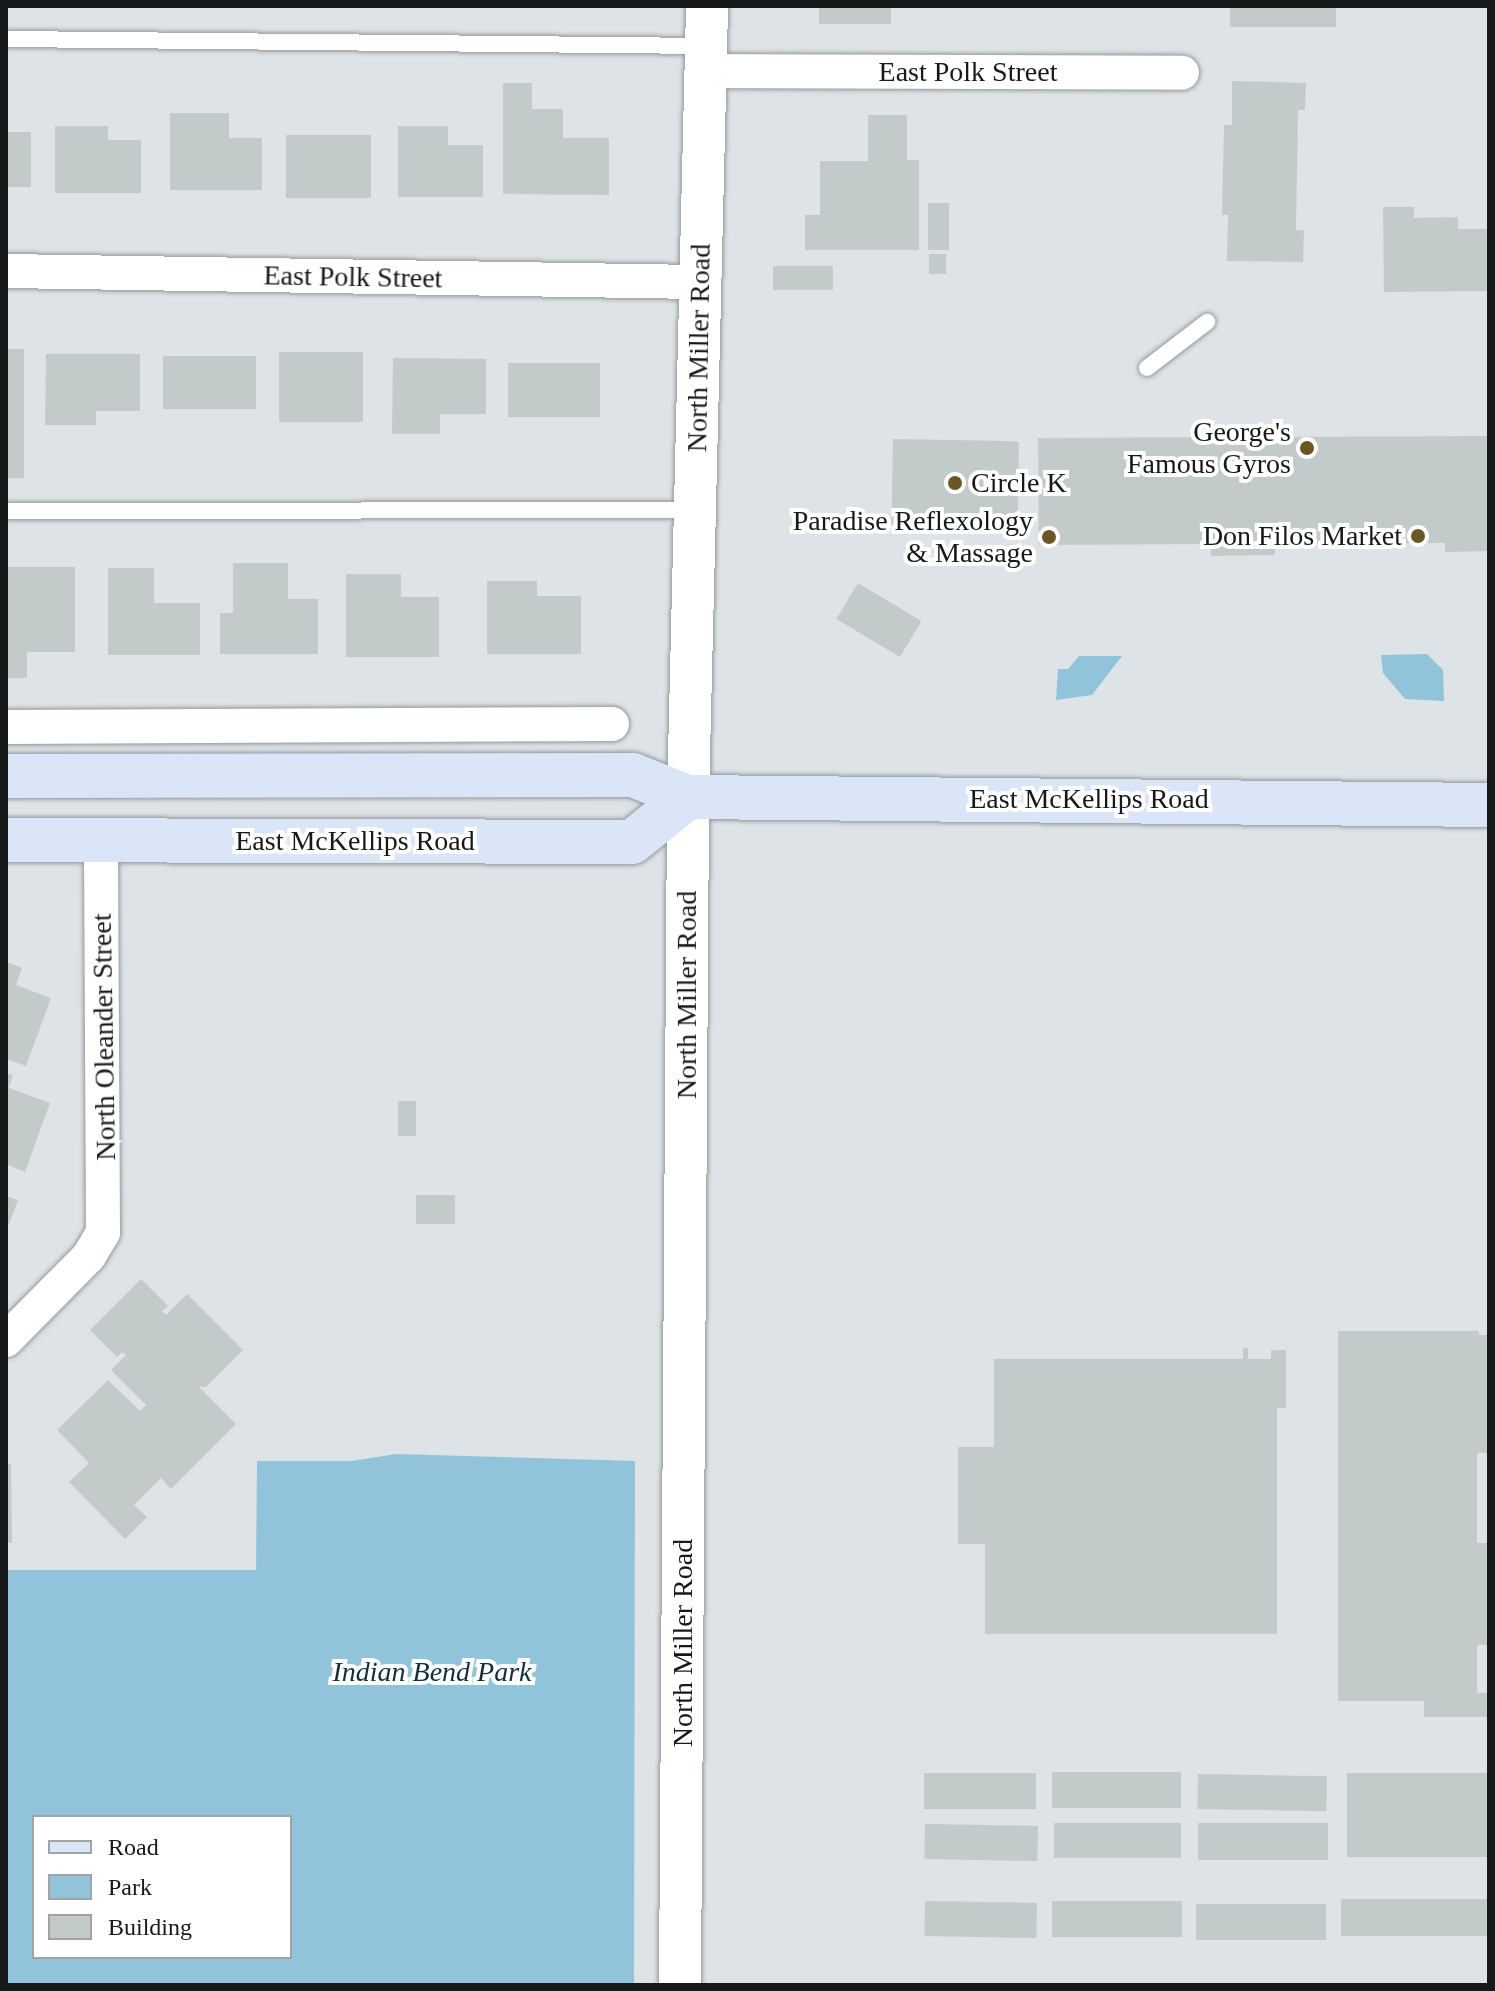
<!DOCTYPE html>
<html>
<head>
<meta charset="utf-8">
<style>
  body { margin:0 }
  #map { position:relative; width:1495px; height:1991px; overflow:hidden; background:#dde3e6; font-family:Georgia,serif }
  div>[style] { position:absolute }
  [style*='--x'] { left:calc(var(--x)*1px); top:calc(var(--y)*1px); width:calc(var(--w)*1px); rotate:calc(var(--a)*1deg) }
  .green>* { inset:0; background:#91c4db }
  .building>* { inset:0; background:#c3caca; transform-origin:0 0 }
  .roads { filter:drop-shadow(0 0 2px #94999c) drop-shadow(0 0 2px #94999c) }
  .service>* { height:16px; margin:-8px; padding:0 8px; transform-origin:8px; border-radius:8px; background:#fff }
  .minor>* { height:34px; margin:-17px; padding:0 17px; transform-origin:17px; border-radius:17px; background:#fff }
  .tertiary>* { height:42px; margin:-21px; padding:0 21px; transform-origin:21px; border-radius:21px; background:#fff }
  .primary>* { height:44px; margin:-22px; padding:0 22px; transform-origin:22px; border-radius:22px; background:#dae6f7 }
  .dots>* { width:22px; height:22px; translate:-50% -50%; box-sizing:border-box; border:4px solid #fff; border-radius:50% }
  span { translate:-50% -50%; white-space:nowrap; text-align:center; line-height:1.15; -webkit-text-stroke:8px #fff; paint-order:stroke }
  .street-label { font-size:28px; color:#161819 }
  .poi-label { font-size:28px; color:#161819 }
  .right { translate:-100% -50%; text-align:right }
  .left { translate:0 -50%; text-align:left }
  .park-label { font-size:28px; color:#112f3c; font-style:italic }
  .frame { position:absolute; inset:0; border:8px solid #161819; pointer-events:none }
  .legend { position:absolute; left:32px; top:1815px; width:260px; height:144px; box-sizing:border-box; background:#fff; border:2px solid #a2a3a3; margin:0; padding:10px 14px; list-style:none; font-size:24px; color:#161819 }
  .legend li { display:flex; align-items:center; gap:16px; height:40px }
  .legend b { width:40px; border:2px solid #a2a3a3 }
</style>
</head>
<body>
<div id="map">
  <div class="green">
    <div style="clip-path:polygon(1427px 654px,1443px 670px,1444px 701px,1405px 699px,1383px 673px,1381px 655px)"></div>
    <div style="clip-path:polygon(1079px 656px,1122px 656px,1092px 695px,1056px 700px,1058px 669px,1068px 669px)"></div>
    <div style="clip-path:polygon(evenodd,396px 1454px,635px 1461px,634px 1985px,6px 1985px,6px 1570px,256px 1570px,257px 1461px,352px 1461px,396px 1454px,34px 1817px,290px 1817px,290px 1957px,34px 1957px,34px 1817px)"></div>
  </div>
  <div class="building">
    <div style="left:819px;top:6px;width:72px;height:18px"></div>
    <div style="left:1230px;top:6px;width:106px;height:21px"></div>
    <div style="clip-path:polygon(1232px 81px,1306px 83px,1305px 110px,1298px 110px,1296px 230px,1304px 230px,1303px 262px,1227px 261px,1228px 215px,1222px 215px,1224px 125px,1232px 125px)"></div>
    <div style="clip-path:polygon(503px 83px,532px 83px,532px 109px,563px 109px,563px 138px,609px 138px,609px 195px,503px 194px)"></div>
    <div style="clip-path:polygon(170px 113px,229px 113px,229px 138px,262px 138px,262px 190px,170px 190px)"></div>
    <div style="clip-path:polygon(868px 115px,907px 115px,907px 160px,919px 160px,919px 250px,805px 250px,805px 215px,820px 215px,820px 161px,868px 161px)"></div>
    <div style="clip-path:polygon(55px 126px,108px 126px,108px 140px,141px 140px,141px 193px,55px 193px)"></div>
    <div style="clip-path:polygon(398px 126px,448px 126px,448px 145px,483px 145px,483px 197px,398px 197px)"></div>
    <div style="left:6px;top:132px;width:25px;height:55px"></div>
    <div style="left:286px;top:135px;width:85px;height:63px"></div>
    <div style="left:928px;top:203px;width:21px;height:47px"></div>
    <div style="clip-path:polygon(1383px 207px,1414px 207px,1414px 218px,1458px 217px,1458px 229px,1489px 229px,1489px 291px,1384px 292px)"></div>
    <div style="left:929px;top:254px;width:17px;height:20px"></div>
    <div style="left:773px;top:266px;width:60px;height:24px"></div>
    <div style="left:6px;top:349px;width:18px;height:129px"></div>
    <div style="left:279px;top:352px;width:84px;height:70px"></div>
    <div style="clip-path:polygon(46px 354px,140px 354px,140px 411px,96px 411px,96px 425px,45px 425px)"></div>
    <div style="left:163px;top:356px;width:93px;height:53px"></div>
    <div style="clip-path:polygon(393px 358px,486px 359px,486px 414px,440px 414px,440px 434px,392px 434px)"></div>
    <div style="left:508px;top:363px;width:92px;height:54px"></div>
    <div style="clip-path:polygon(1489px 436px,1489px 551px,1445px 552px,1445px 543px,1275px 544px,1275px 555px,1211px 556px,1211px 544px,1039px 545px,1038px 438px)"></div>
    <div style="left:893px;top:439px;width:126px;height:85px;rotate:1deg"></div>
    <div style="clip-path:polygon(233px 563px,288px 563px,288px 599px,318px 599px,318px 654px,220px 654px,220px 613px,233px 613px)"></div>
    <div style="clip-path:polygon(6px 567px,75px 567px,75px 652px,27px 652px,27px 678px,6px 678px)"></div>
    <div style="clip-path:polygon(108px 568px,154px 568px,154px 603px,200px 603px,200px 655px,108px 655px)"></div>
    <div style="clip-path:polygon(346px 574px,401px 574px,401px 597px,439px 597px,439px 657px,346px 657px)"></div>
    <div style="clip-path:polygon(487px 581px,537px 581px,537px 596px,581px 596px,581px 654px,487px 654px)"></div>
    <div style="left:858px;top:583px;width:74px;height:42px;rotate:31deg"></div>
    <div style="clip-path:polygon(6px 962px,22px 968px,16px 985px,51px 998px,26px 1066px,6px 1059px)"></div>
    <div style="clip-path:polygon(6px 1073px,13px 1075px,9px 1088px,50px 1103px,25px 1172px,6px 1164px)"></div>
    <div style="left:416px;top:1101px;width:35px;height:18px;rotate:90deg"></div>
    <div style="left:416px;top:1195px;width:39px;height:29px"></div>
    <div style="clip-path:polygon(6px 1196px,18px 1200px,6px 1232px)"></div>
    <div style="clip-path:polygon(141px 1279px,168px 1306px,162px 1311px,166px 1315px,187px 1294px,243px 1350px,206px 1387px,198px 1386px,236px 1424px,171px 1489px,161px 1478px,134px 1505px,147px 1517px,125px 1539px,69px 1482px,89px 1463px,57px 1430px,108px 1380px,140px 1411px,146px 1405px,111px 1370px,126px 1355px,122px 1352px,117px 1357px,90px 1330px)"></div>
    <div style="clip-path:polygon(1338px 1331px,1479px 1331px,1479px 1335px,1489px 1335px,1489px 1453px,1477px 1453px,1477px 1543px,1489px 1543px,1489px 1645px,1477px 1645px,1477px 1693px,1487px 1693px,1487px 1717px,1424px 1717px,1424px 1701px,1338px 1701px)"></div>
    <div style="clip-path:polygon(1243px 1348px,1248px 1348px,1248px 1359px,1271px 1359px,1271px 1350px,1286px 1350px,1286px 1408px,1277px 1408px,1277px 1634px,985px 1634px,985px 1544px,958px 1544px,958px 1447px,994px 1447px,994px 1359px,1243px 1359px)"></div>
    <div style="clip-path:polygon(6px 1464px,11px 1464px,12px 1543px,6px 1543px)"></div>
    <div style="left:1181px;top:1772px;width:36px;height:129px;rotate:90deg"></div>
    <div style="left:1036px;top:1773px;width:36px;height:112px;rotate:90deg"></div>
    <div style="left:1347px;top:1773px;width:142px;height:84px"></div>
    <div style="left:1198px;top:1774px;width:129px;height:35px;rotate:1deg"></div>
    <div style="left:1054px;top:1823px;width:127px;height:35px"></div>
    <div style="left:1198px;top:1823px;width:130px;height:37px"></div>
    <div style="left:925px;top:1824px;width:113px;height:35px;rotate:1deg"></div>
    <div style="left:1489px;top:1899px;width:37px;height:148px;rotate:90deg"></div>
    <div style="left:925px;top:1901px;width:112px;height:35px;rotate:1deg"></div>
    <div style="left:1052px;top:1901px;width:130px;height:36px"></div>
    <div style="left:1196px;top:1904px;width:130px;height:36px"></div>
  </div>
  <div class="roads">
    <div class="service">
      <div style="--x:6;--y:39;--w:699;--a:0.57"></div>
      <div style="--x:1147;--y:368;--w:76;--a:-37.5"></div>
      <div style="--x:6;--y:511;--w:687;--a:-0.08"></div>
    </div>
    <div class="minor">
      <div style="--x:706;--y:71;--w:476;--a:0.2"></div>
      <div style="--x:6;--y:271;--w:694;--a:0.91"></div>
      <div style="--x:6;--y:727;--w:606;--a:-0.28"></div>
      <div style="--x:6;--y:1340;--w:118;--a:-45.3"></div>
      <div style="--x:89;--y:1256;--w:27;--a:-59"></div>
      <div style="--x:103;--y:1233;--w:393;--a:-90.3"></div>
    </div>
    <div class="tertiary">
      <div style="--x:680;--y:1985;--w:1188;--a:-89.61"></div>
      <div style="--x:688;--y:797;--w:791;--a:-88.62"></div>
    </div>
    <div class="primary">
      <div style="--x:6;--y:776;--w:627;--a:-0.09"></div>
      <div style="--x:633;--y:775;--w:59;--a:21.8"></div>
      <div style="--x:688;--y:797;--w:801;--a:0.57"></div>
      <div style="--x:6;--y:840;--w:626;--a:0.18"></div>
      <div style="--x:632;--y:842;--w:72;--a:-38.8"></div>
    </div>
  </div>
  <div class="dots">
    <div style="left:1307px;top:448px;background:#695725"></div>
    <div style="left:955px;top:483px;background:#695725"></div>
    <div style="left:1418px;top:536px;background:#695725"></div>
    <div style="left:1049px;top:537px;background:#695725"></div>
  </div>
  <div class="street-label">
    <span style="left:968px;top:72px">East Polk Street</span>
    <span style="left:353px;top:277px;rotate:1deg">East Polk Street</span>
    <span style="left:699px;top:348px;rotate:-89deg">North Miller Road</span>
    <span style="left:1089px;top:799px">East McKellips Road</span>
    <span style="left:355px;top:841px">East McKellips Road</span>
    <span style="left:687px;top:995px;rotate:-90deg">North Miller Road</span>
    <span style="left:104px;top:1037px;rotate:-91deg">North Oleander Street</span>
    <span style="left:683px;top:1643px;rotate:-90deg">North Miller Road</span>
  </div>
  <div class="poi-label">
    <span class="right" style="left:1291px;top:448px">George's<br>Famous Gyros</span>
    <span class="left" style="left:971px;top:483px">Circle K</span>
    <span class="right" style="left:1033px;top:537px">Paradise Reflexology<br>&amp; Massage</span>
    <span class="right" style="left:1402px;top:536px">Don Filos Market</span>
  </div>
  <div class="park-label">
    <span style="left:432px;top:1672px">Indian Bend Park</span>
  </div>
  <div class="frame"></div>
  <ul class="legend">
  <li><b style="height:10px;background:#dae6f7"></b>Road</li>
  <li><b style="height:22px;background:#91c4db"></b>Park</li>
  <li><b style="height:22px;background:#c3caca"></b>Building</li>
  </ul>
</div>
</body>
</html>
